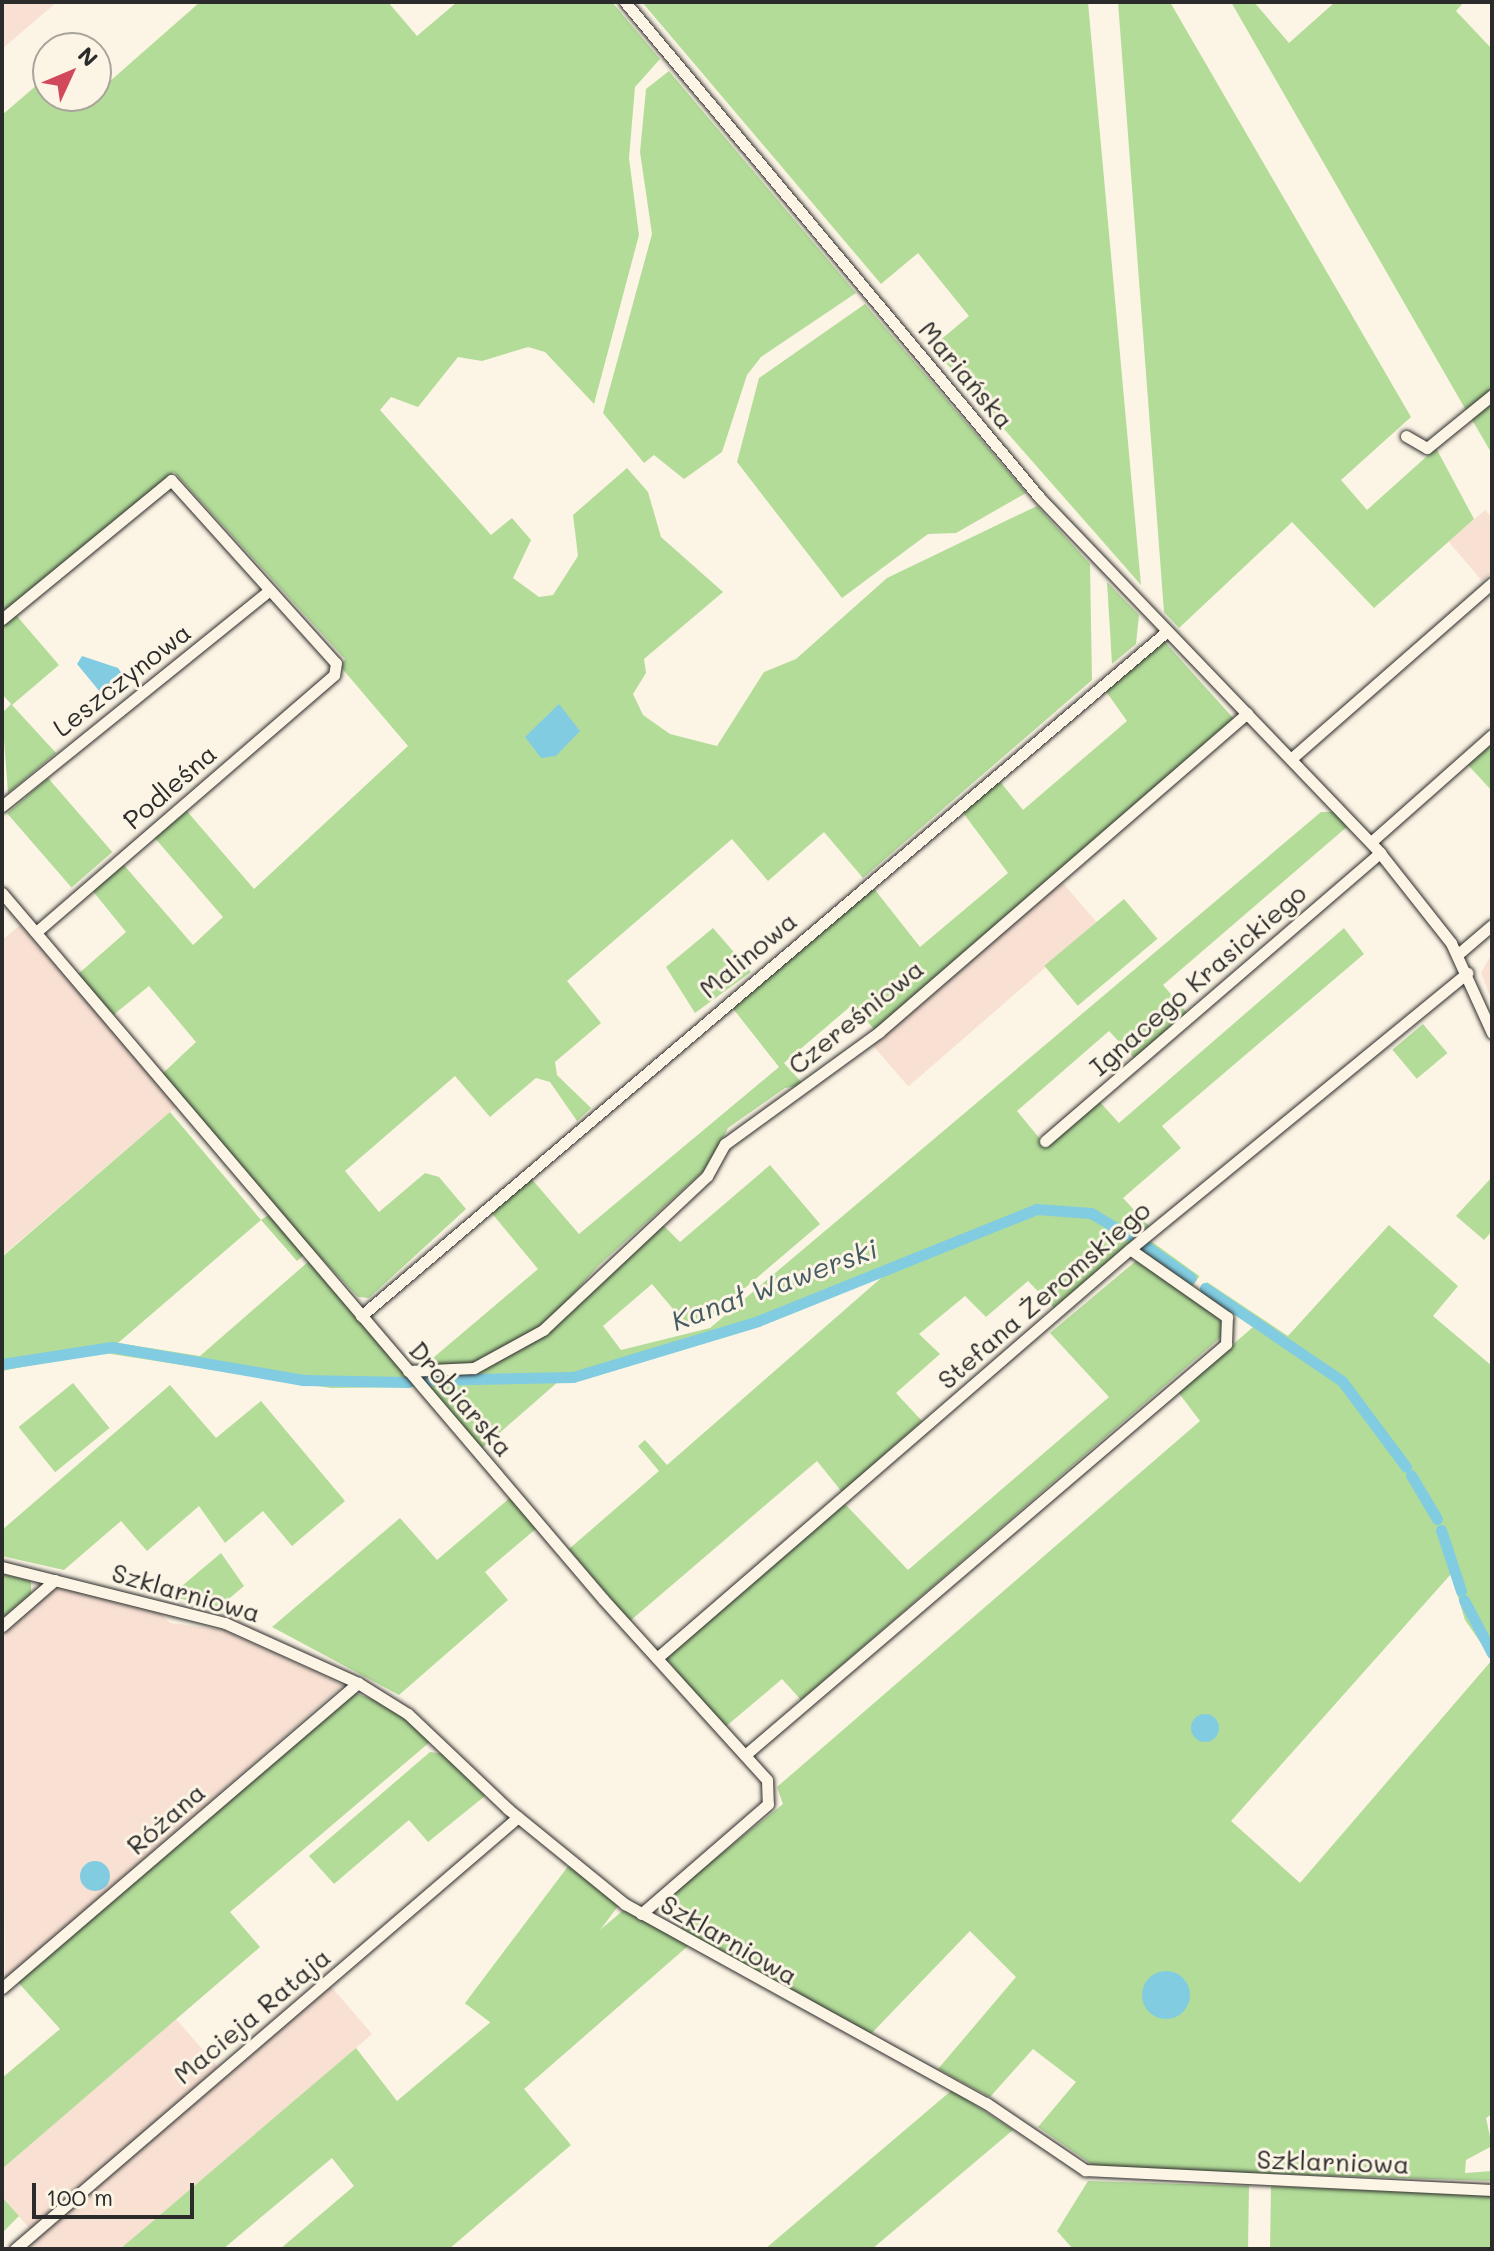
<!DOCTYPE html>
<html>
<head>
<meta charset="utf-8">
<style>
  body { margin:0 }
  #map { position:relative; width:1494px; height:2251px; overflow:hidden; background:#fcf5e5; font-family:Mali,sans-serif }
  div>[style] { position:absolute }
  [style*='--x'] { left:calc(var(--x)*1px); top:calc(var(--y)*1px); width:calc(var(--w)*1px); rotate:calc(var(--a)*1deg) }
  .built>* { inset:0; background:#f8e1d3; transform-origin:0 0 }
  .green>* { inset:0; background:#b3dc99; transform-origin:0 0 }
  .water>* { inset:0; background:#81cce1 }
  .round { border-radius:50% }
  .canal>* { height:11px; margin:-5.5px; padding:0 5.5px; transform-origin:5.5px; border-radius:5.5px; background:#81cce1 }
  .roads { filter:drop-shadow(0 0 2px #2b2b2b) drop-shadow(0 0 2px #2b2b2b) }
  .minor>* { height:11px; margin:-5.5px; padding:0 5.5px; transform-origin:5.5px; border-radius:5.5px; background:#fcf5e5 }
  span { translate:-50% -50%; white-space:nowrap; text-align:center; line-height:1.15; -webkit-text-stroke:6px #fcf5e5; paint-order:stroke }
  .street-label { font-size:26px; color:#2b2b2b }
  .water-label { font-size:28px; color:#455b62; font-style:italic }
  .frame { position:absolute; inset:0; border:4px solid #2b2b2b; pointer-events:none }
  .north { position:absolute; left:32px; top:32px; width:80px; height:80px; box-sizing:border-box; background:#fcf5e5; border:2px solid #a8a49b; border-radius:50%; rotate:46deg; font-size:22px; font-weight:700; line-height:32px; text-align:center; color:#2b2b2b }
  .north::after { content:''; display:block; margin:auto; width:28px; height:36px; background:#d1495b; clip-path:polygon(50% 0,100% 100%,50% 72%,0 100%) }
  .scale { position:absolute; left:32px; top:2183px; width:162px; height:36px; box-sizing:border-box; border:4px solid #2b2b2b; border-top:0; padding-left:10px; font-size:24px; line-height:28px; white-space:nowrap; color:#2b2b2b; -webkit-text-stroke:6px #fcf5e5; paint-order:stroke }
</style>
</head>
<body>
<div id="map">
  <div class="built">
    <div style="clip-path:polygon(2px 2px,57px 2px,2px 49px)"></div>
    <div style="clip-path:polygon(1485px 510px,1492px 518px,1492px 572px,1482px 581px,1448px 541px)"></div>
    <div style="left:1061px;top:881px;width:55px;height:250px;rotate:49deg"></div>
    <div style="clip-path:polygon(20px 925px,178px 1105px,2px 1256px,2px 940px)"></div>
    <div style="clip-path:polygon(1492px 953px,1492px 1001px,1481px 973px)"></div>
    <div style="clip-path:polygon(67px 1587px,157px 1610px,170px 1623px,224px 1630px,343px 1685px,5px 1980px,2px 1636px,49px 1591px)"></div>
    <div style="clip-path:polygon(329px 1984px,372px 2034px,356px 2048px,120px 2249px,26px 2249px)"></div>
    <div style="clip-path:polygon(176px 2019px,218px 2067px,31px 2230px,2px 2197px,2px 2169px)"></div>
  </div>
  <div class="green">
    <div style="clip-path:polygon(200px 2px,388px 2px,417px 36px,457px 2px,612px 2px,660px 59px,635px 87px,629px 158px,639px 235px,594px 404px,545px 352px,528px 347px,482px 361px,458px 357px,418px 407px,391px 397px,380px 410px,491px 535px,512px 518px,531px 540px,513px 578px,539px 597px,553px 595px,578px 556px,573px 515px,627px 468px,648px 492px,661px 537px,723px 592px,644px 659px,646px 673px,633px 694px,643px 715px,670px 734px,717px 746px,764px 672px,796px 659px,887px 578px,1037px 506px,1090px 564px,1092px 680px,863px 878px,824px 832px,768px 881px,732px 839px,567px 981px,601px 1023px,555px 1062px,557px 1075px,591px 1108px,577px 1121px,550px 1082px,536px 1078px,490px 1117px,455px 1076px,345px 1171px,379px 1212px,425px 1173px,439px 1177px,466px 1209px,369px 1298px,358px 1297px,286px 1221px,162px 1074px,196px 1042px,149px 986px,112px 1016px,77px 975px,126px 932px,92px 890px,123px 864px,193px 945px,223px 917px,154px 837px,186px 810px,254px 889px,408px 746px,340px 666px,345px 659px,174px 472px,2px 614px,2px 115px,45px 78px,48px 96px,62px 96px,76px 111px)"></div>
    <div style="clip-path:polygon(642px 2px,1088px 2px,1141px 585px,932px 347px,969px 316px,918px 253px,881px 284px)"></div>
    <div style="clip-path:polygon(1118px 2px,1170px 2px,1411px 417px,1341px 480px,1367px 510px,1436px 448px,1474px 519px,1374px 608px,1292px 522px,1179px 628px,1164px 612px)"></div>
    <div style="clip-path:polygon(1231px 2px,1254px 2px,1289px 43px,1335px 2px,1464px 2px,1456px 11px,1492px 49px,1492px 390px,1467px 412px)"></div>
    <div style="clip-path:polygon(669px 71px,856px 293px,761px 357px,747px 375px,722px 452px,684px 479px,654px 455px,644px 463px,603px 413px,652px 234px,640px 152px,646px 89px)"></div>
    <div style="clip-path:polygon(865px 304px,1026px 493px,956px 533px,928px 534px,842px 598px,737px 462px,759px 378px)"></div>
    <div style="clip-path:polygon(1492px 399px,1492px 454px,1471px 418px)"></div>
    <div style="clip-path:polygon(1107px 582px,1139px 615px,1136px 644px,1112px 664px)"></div>
    <div style="clip-path:polygon(16px 615px,59px 665px,12px 705px,56px 753px,8px 793px,2px 713px,11px 704px,2px 694px,2px 627px)"></div>
    <div style="clip-path:polygon(1164px 641px,1234px 719px,875px 1030px,852px 1005px,784px 1063px,804px 1085px,785px 1088px,728px 1128px,709px 1166px,599px 1265px,548px 1322px,478px 1362px,420px 1369px,538px 1269px,490px 1211px,530px 1177px,579px 1234px,779px 1067px,731px 1006px,872px 886px,920px 947px,1008px 873px,961px 810px,998px 779px,1023px 810px,1127px 721px,1105px 690px)"></div>
    <div style="clip-path:polygon(1492px 744px,1492px 791px,1468px 765px)"></div>
    <div style="left:48px;top:778px;width:98px;height:54px;rotate:49deg"></div>
    <div style="clip-path:polygon(1321px 812px,1335px 812px,1348px 826px,1163px 985px,1189px 1015px,1135px 1059px,1109px 1031px,1017px 1111px,1045px 1145px,1098px 1100px,1119px 1123px,1344px 928px,1364px 954px,1162px 1126px,1181px 1148px,1123px 1198px,1149px 1226px,1054px 1308px,1028px 1281px,986px 1317px,965px 1296px,919px 1334px,940px 1354px,896px 1393px,922px 1421px,842px 1492px,817px 1461px,630px 1621px,569px 1549px,659px 1471px,638px 1446px,645px 1440px,667px 1465px,888px 1272px,756px 1325px,559px 1381px,480px 1450px,418px 1375px,476px 1373px,535px 1339px,660px 1222px,680px 1242px,770px 1165px,820px 1224px,705px 1322px,689px 1328px,652px 1284px,603px 1326px,621px 1350px,710px 1328px)"></div>
    <div style="left:1124px;top:899px;width:52px;height:104px;rotate:50deg"></div>
    <div style="clip-path:polygon(713px 928px,751px 972px,695px 1013px,666px 967px)"></div>
    <div style="left:1423px;top:1024px;width:38px;height:40px;rotate:50deg"></div>
    <div style="clip-path:polygon(170px 1112px,261px 1220px,270px 1214px,304px 1255px,297px 1261px,261px 1220px,118px 1343px,200px 1356px,309px 1261px,415px 1387px,331px 1388px,98px 1352px,2px 1371px,2px 1257px)"></div>
    <div style="clip-path:polygon(1492px 1177px,1492px 1231px,1484px 1240px,1456px 1216px)"></div>
    <div style="clip-path:polygon(1389px 1225px,1458px 1286px,1433px 1316px,1492px 1366px,1492px 1659px,1465px 1620px,1451px 1574px,1231px 1821px,1300px 1883px,1492px 1660px,1492px 2114px,1486px 2118px,1492px 2146px,1466px 2160px,1465px 2173px,1492px 2171px,1492px 2181px,1097px 2168px,1038px 2127px,1076px 2082px,1033px 2049px,990px 2097px,938px 2069px,1016px 1977px,970px 1931px,869px 2036px,681px 1929px,687px 1921px,671px 1894px,783px 1804px,777px 1787px,1200px 1421px,1178px 1392px,1253px 1327px,1200px 1292px,1207px 1282px,1288px 1336px)"></div>
    <div style="left:1151px;top:1241px;width:60px;height:14px;rotate:36deg"></div>
    <div style="clip-path:polygon(1137px 1260px,1211px 1310px,1224px 1326px,1221px 1337px,801px 1700px,782px 1679px,724px 1728px,666px 1658px,844px 1503px,908px 1570px,1109px 1397px,1050px 1333px)"></div>
    <div style="left:73px;top:1383px;width:58px;height:70px;rotate:51deg"></div>
    <div style="clip-path:polygon(170px 1385px,216px 1438px,261px 1401px,345px 1501px,292px 1546px,263px 1511px,225px 1543px,199px 1506px,147px 1551px,121px 1521px,64px 1570px,2px 1556px,2px 1530px)"></div>
    <div style="clip-path:polygon(511px 1497px,537px 1528px,485px 1572px,508px 1600px,399px 1695px,272px 1627px,400px 1518px,437px 1560px)"></div>
    <div style="clip-path:polygon(221px 1553px,244px 1586px,218px 1608px,170px 1596px)"></div>
    <div style="clip-path:polygon(2px 1574px,31px 1581px,31px 1594px,2px 1618px)"></div>
    <div style="clip-path:polygon(352px 1692px,386px 1704px,431px 1741px,230px 1912px,260px 1947px,2px 2169px,2px 2078px,60px 2029px,16px 1980px)"></div>
    <div style="clip-path:polygon(430px 1752px,444px 1754px,485px 1796px,428px 1842px,409px 1820px,334px 1884px,309px 1856px)"></div>
    <div style="left:569px;top:1865px;width:64px;height:173px;rotate:37deg"></div>
    <div style="clip-path:polygon(626px 1908px,688px 1946px,524px 2089px,571px 2145px,449px 2249px,280px 2249px,354px 2186px,332px 2158px,223px 2249px,120px 2249px,356px 2048px,397px 2101px)"></div>
    <div style="clip-path:polygon(952px 2090px,1013px 2130px,872px 2249px,765px 2249px)"></div>
    <div style="clip-path:polygon(1088px 2181px,1249px 2186px,1248px 2249px,1073px 2249px,1057px 2231px)"></div>
    <div style="clip-path:polygon(1271px 2186px,1492px 2196px,1492px 2249px,1270px 2249px)"></div>
    <div style="clip-path:polygon(2px 2197px,19px 2216px,2px 2233px)"></div>
  </div>
  <div class="water">
    <div style="clip-path:polygon(82px 656px,118px 668px,123px 675px,100px 692px,77px 664px)"></div>
    <div style="clip-path:polygon(559px 704px,580px 731px,556px 756px,541px 758px,525px 737px)"></div>
    <div class="round" style="left:1191px;top:1714px;width:28px;height:28px"></div>
    <div class="round" style="left:80px;top:1861px;width:30px;height:30px"></div>
    <div class="round" style="left:1142px;top:1971px;width:48px;height:48px"></div>
  </div>
  <div class="canal">
    <div style="--x:1144;--y:1245;--w:57;--a:35.1"></div>
    <div style="--x:1205;--y:1288;--w:166;--a:34.2"></div>
    <div style="--x:1342;--y:1381;--w:107;--a:53.3"></div>
    <div style="--x:2;--y:1364;--w:111;--a:-8.8"></div>
    <div style="--x:112;--y:1347;--w:194;--a:9.8"></div>
    <div style="--x:303;--y:1380;--w:105;--a:1.1"></div>
    <div style="--x:424;--y:1380;--w:149;--a:-1.2"></div>
    <div style="--x:573;--y:1377;--w:193;--a:-16.8"></div>
    <div style="--x:758;--y:1321;--w:300;--a:-21.9"></div>
    <div style="--x:1036;--y:1209;--w:55;--a:4.2"></div>
    <div style="--x:1091;--y:1213;--w:43;--a:30.7"></div>
    <div style="--x:1411;--y:1475;--w:51;--a:59.4"></div>
    <div style="--x:1441;--y:1530;--w:64;--a:71.8"></div>
    <div style="--x:1464;--y:1600;--w:60;--a:62.2"></div>
  </div>
  <div class="roads">
    <div class="minor">
      <div style="--x:625;--y:2;--w:647;--a:50.08"></div>
      <div style="--x:1040;--y:498;--w:492;--a:46.2"></div>
      <div style="--x:1380;--y:853;--w:115;--a:51.7"></div>
      <div style="--x:1451;--y:943;--w:99;--a:65.5"></div>
      <div style="--x:1406;--y:436;--w:24;--a:30"></div>
      <div style="--x:1427;--y:448;--w:84;--a:-39.2"></div>
      <div style="--x:2;--y:619;--w:219;--a:-39.4"></div>
      <div style="--x:171;--y:480;--w:246;--a:48"></div>
      <div style="--x:336;--y:663;--w:12;--a:99"></div>
      <div style="--x:334;--y:675;--w:394;--a:139.2"></div>
      <div style="--x:1292;--y:758;--w:266;--a:-41.2"></div>
      <div style="--x:2;--y:806;--w:344;--a:-38.9"></div>
      <div style="--x:1371;--y:842;--w:162;--a:-41.5"></div>
      <div style="--x:2;--y:893;--w:927;--a:49.59"></div>
      <div style="--x:603;--y:1599;--w:244;--a:47.8"></div>
      <div style="--x:767;--y:1780;--w:24;--a:88"></div>
      <div style="--x:768;--y:1804;--w:168;--a:139.1"></div>
      <div style="--x:1457;--y:955;--w:46;--a:-40.6"></div>
      <div style="--x:1045;--y:1141;--w:442;--a:-40.7"></div>
      <div style="--x:361;--y:1316;--w:1056;--a:-40.35"></div>
      <div style="--x:408;--y:1371;--w:66;--a:-2.6"></div>
      <div style="--x:474;--y:1368;--w:79;--a:-28.8"></div>
      <div style="--x:543;--y:1330;--w:225;--a:-43.2"></div>
      <div style="--x:707;--y:1176;--w:37;--a:-61"></div>
      <div style="--x:725;--y:1144;--w:190;--a:-36"></div>
      <div style="--x:879;--y:1032;--w:487;--a:-40.9"></div>
      <div style="--x:2;--y:1567;--w:230;--a:14.1"></div>
      <div style="--x:225;--y:1623;--w:146;--a:24.3"></div>
      <div style="--x:358;--y:1683;--w:59;--a:31.8"></div>
      <div style="--x:408;--y:1714;--w:138;--a:43.5"></div>
      <div style="--x:508;--y:1809;--w:151;--a:39.1"></div>
      <div style="--x:625;--y:1904;--w:412;--a:28.9"></div>
      <div style="--x:986;--y:2103;--w:120;--a:34.1"></div>
      <div style="--x:1085;--y:2170;--w:407;--a:2.8"></div>
      <div style="--x:2;--y:1626;--w:70;--a:-41"></div>
      <div style="--x:657;--y:1658;--w:625;--a:-40.85"></div>
      <div style="--x:1130;--y:1249;--w:436;--a:-39.3"></div>
      <div style="--x:745;--y:1755;--w:633;--a:-40.51"></div>
      <div style="--x:1226;--y:1344;--w:27;--a:-88"></div>
      <div style="--x:1227;--y:1317;--w:118;--a:-145"></div>
      <div style="--x:2;--y:1988;--w:469;--a:-40.6"></div>
      <div style="--x:15;--y:2249;--w:663;--a:-40.66"></div>
    </div>
  </div>
  <div class="street-label">
    <span style="left:966px;top:375px;rotate:50deg">Mariańska</span>
    <span style="left:122px;top:680px;rotate:-38deg">Leszczynowa</span>
    <span style="left:170px;top:787px;rotate:-41deg">Podleśna</span>
    <span style="left:748px;top:955px;rotate:-40deg">Malinowa</span>
    <span style="left:1198px;top:980px;rotate:-41deg">Ignacego Krasickiego</span>
    <span style="left:856px;top:1017px;rotate:-39deg">Czereśniowa</span>
    <span style="left:1044px;top:1295px;rotate:-41deg">Stefana Żeromskiego</span>
    <span style="left:461px;top:1399px;rotate:49deg">Drobiarska</span>
    <span style="left:186px;top:1593px;rotate:16deg">Szklarniowa</span>
    <span style="left:166px;top:1819px;rotate:-41deg">Różana</span>
    <span style="left:729px;top:1940px;rotate:30deg">Szklarniowa</span>
    <span style="left:252px;top:2016px;rotate:-40deg">Macieja Rataja</span>
    <span style="left:1333px;top:2162px;rotate:2deg">Szklarniowa</span>
  </div>
  <div class="water-label">
    <span style="left:774px;top:1284px;rotate:-20deg">Kanał Wawerski</span>
  </div>
  <div class="frame"></div>
  <div class="north">N</div>
  <div class="scale">100 m</div>
</div>
</body>
</html>
